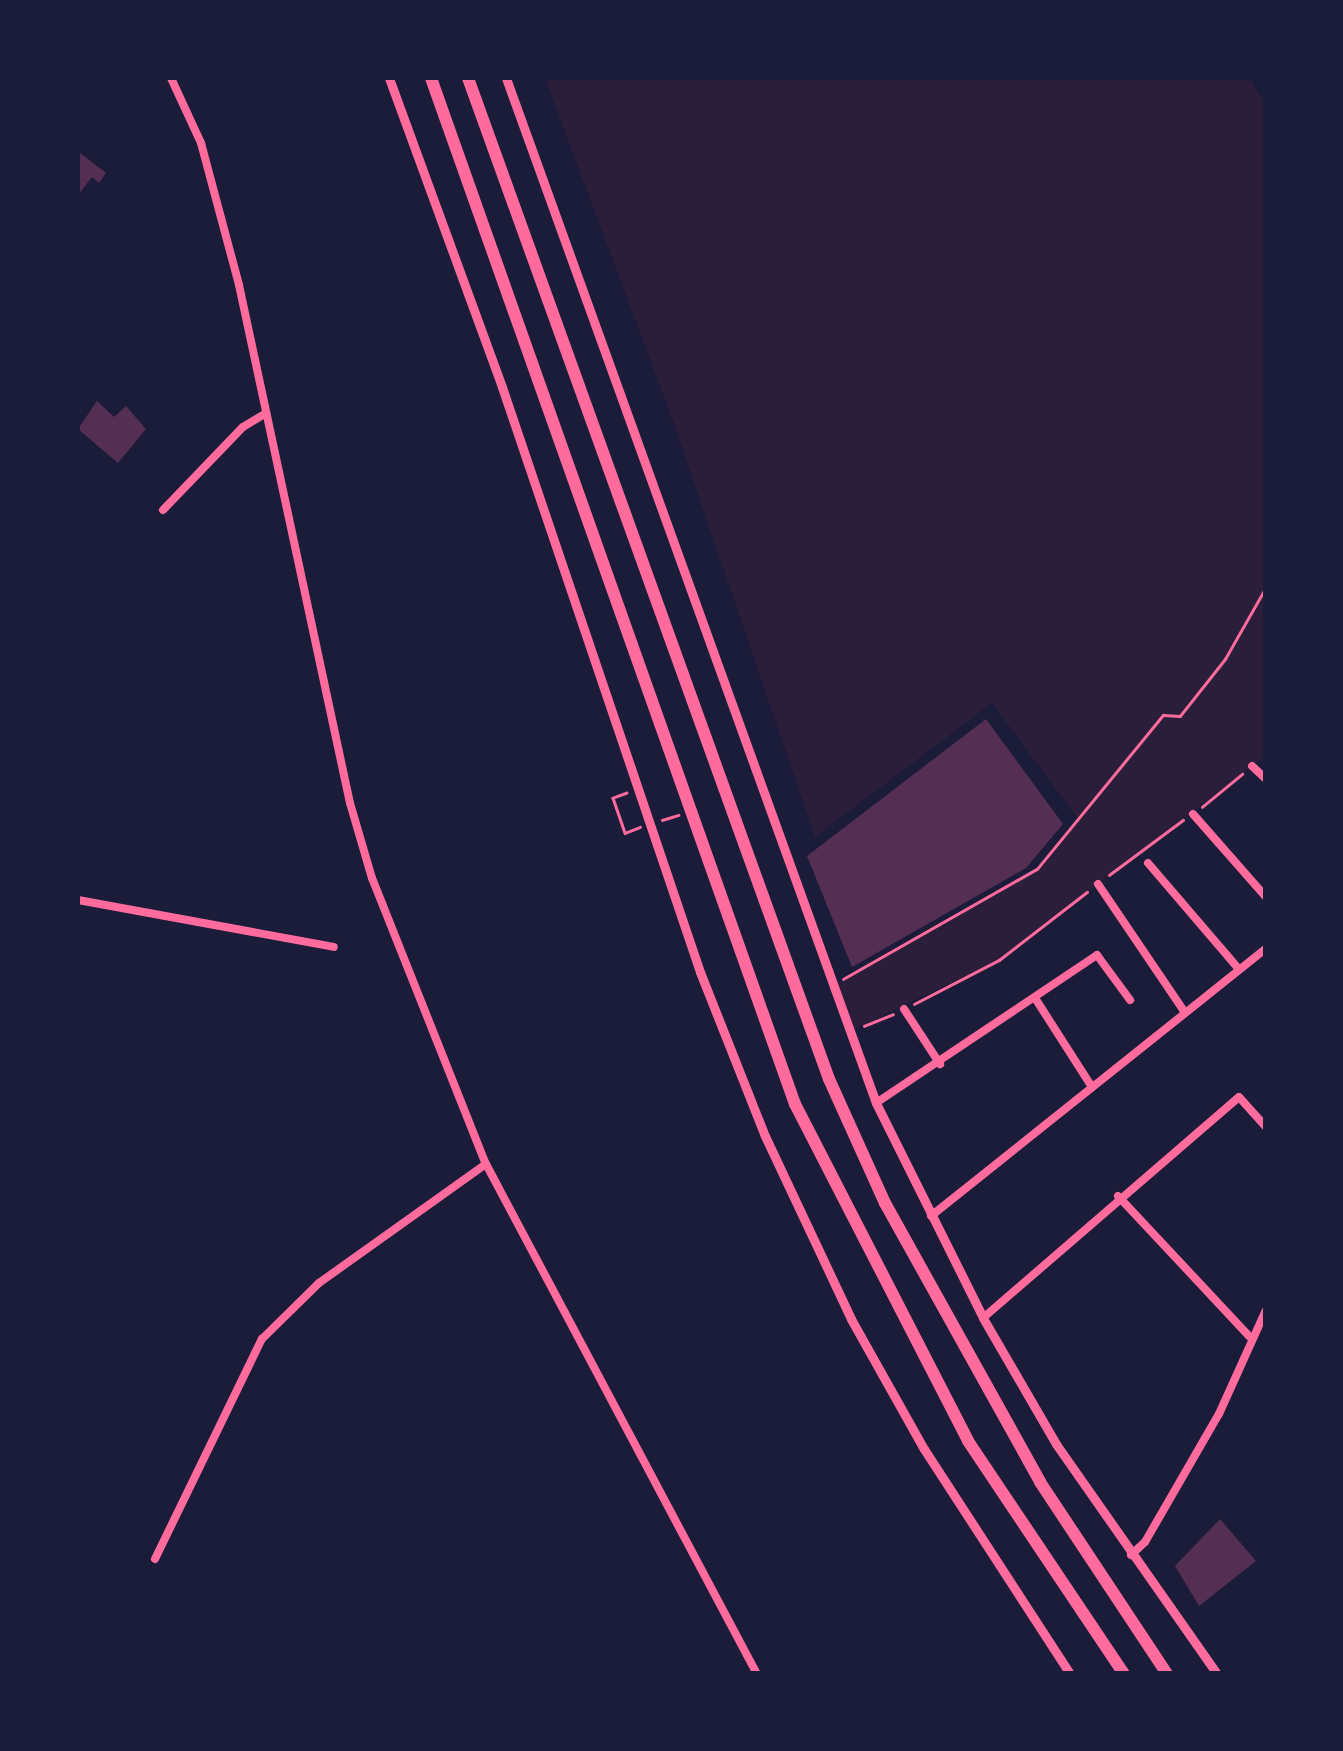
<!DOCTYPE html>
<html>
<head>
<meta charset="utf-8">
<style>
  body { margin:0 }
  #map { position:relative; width:1343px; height:1751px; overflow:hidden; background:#1b1b3a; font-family:Mulish,sans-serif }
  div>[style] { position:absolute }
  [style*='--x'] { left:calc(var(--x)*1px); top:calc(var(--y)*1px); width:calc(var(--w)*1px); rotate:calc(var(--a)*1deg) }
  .green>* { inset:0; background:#2a1e3b }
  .building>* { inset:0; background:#542f53 }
  .path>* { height:2.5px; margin:-1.25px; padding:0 1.25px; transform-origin:1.25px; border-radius:1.25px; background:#ff6b9d }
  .minor>* { height:8px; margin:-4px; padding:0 4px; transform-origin:4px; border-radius:4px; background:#ff6b9d }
  .tertiary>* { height:9px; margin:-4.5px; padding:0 4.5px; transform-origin:4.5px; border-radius:4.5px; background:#ff6b9d }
  .motorway>* { height:12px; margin:-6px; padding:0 6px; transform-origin:6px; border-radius:6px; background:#ff6b9d }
  span { translate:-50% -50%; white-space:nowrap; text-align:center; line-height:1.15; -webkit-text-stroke:9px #1b1b3a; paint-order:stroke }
  .frame { position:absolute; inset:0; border:80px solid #1b1b3a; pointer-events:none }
</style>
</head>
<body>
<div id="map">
  <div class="green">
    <div style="clip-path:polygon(545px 78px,1250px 78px,1265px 104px,1265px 756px,999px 960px,848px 1032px,829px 988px,1037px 869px,1078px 819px,992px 703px,815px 837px,673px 421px)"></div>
  </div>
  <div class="building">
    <div style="clip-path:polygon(78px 143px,80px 153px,106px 173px,99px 183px,92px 177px,78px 195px)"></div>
    <div style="clip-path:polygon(97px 401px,114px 417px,126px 406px,146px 429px,118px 463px,78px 429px)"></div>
    <div style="clip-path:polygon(986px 719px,1063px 824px,1026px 868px,852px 967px,807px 856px)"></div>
    <div style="clip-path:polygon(1220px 1519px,1256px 1561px,1199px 1606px,1175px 1566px)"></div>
  </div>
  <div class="path">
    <div style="--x:627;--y:793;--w:15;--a:160"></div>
    <div style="--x:613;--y:798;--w:37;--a:71"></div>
    <div style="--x:625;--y:833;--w:16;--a:-22"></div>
    <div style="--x:1202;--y:807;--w:52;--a:-39.5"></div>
    <div style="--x:662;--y:820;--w:17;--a:-17"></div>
    <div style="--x:1109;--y:875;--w:92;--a:-36.6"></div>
    <div style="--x:843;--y:979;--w:223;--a:-29.6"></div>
    <div style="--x:1037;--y:869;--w:199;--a:-50.7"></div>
    <div style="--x:1163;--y:715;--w:17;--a:3"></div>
    <div style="--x:1180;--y:716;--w:73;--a:-51.7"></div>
    <div style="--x:1225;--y:659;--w:83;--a:-60.3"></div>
    <div style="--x:914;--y:1004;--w:96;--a:-27.4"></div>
    <div style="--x:999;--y:960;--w:111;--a:-37.7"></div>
    <div style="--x:864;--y:1026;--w:31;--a:-22"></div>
  </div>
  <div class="minor">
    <div style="--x:171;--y:78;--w:72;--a:65.2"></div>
    <div style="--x:201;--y:143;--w:147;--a:75"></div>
    <div style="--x:239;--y:285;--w:530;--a:77.91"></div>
    <div style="--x:350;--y:803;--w:78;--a:73.7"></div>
    <div style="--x:372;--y:878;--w:308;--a:68.3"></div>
    <div style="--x:486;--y:1164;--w:578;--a:62.02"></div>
    <div style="--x:163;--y:510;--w:115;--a:-46.1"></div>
    <div style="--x:243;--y:427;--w:27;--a:-31"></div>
    <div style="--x:1252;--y:766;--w:19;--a:43"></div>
    <div style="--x:1193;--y:814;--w:111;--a:48.7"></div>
    <div style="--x:1148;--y:863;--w:138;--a:49.4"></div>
    <div style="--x:1098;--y:884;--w:153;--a:55.9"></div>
    <div style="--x:78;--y:900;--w:260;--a:10.4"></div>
    <div style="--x:1035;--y:998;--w:102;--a:57.4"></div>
    <div style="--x:904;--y:1009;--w:66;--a:56.8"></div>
    <div style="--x:876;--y:1103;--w:266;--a:-33.8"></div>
    <div style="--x:1097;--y:955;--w:56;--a:53.7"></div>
    <div style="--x:1118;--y:1196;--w:192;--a:46.9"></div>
    <div style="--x:931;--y:1216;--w:428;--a:-38.6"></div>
    <div style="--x:983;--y:1318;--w:338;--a:-40.8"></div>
    <div style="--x:1239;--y:1097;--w:40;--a:48"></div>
    <div style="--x:1131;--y:1555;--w:19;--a:-43"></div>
    <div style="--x:1145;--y:1542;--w:148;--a:-60"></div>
    <div style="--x:1219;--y:1414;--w:114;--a:-65.7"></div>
    <div style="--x:155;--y:1559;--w:245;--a:-64.1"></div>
    <div style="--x:262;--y:1339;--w:80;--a:-44.5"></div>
    <div style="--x:319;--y:1283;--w:205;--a:-35.5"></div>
  </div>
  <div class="tertiary">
    <div style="--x:389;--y:78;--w:329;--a:69.9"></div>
    <div style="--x:502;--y:387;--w:618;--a:71.3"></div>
    <div style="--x:700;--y:972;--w:176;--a:68.4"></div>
    <div style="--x:765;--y:1136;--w:202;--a:64.8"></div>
    <div style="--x:851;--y:1319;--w:149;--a:60.7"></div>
    <div style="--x:924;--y:1449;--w:268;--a:57"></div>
    <div style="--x:506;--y:78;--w:1090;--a:70.15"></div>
    <div style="--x:876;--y:1103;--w:240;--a:63.5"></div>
    <div style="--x:983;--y:1318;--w:146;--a:59.9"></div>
    <div style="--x:1056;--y:1444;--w:281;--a:55"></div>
  </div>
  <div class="motorway">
    <div style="--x:431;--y:78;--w:1089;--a:70.47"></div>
    <div style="--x:795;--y:1104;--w:379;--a:62.8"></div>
    <div style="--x:968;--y:1441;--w:280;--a:56.2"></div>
    <div style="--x:468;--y:78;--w:1064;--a:70.17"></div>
    <div style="--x:829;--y:1079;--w:136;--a:65.7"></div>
    <div style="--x:885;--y:1203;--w:319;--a:60.9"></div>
    <div style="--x:1040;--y:1482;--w:230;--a:56.5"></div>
  </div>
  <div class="frame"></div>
</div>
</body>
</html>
